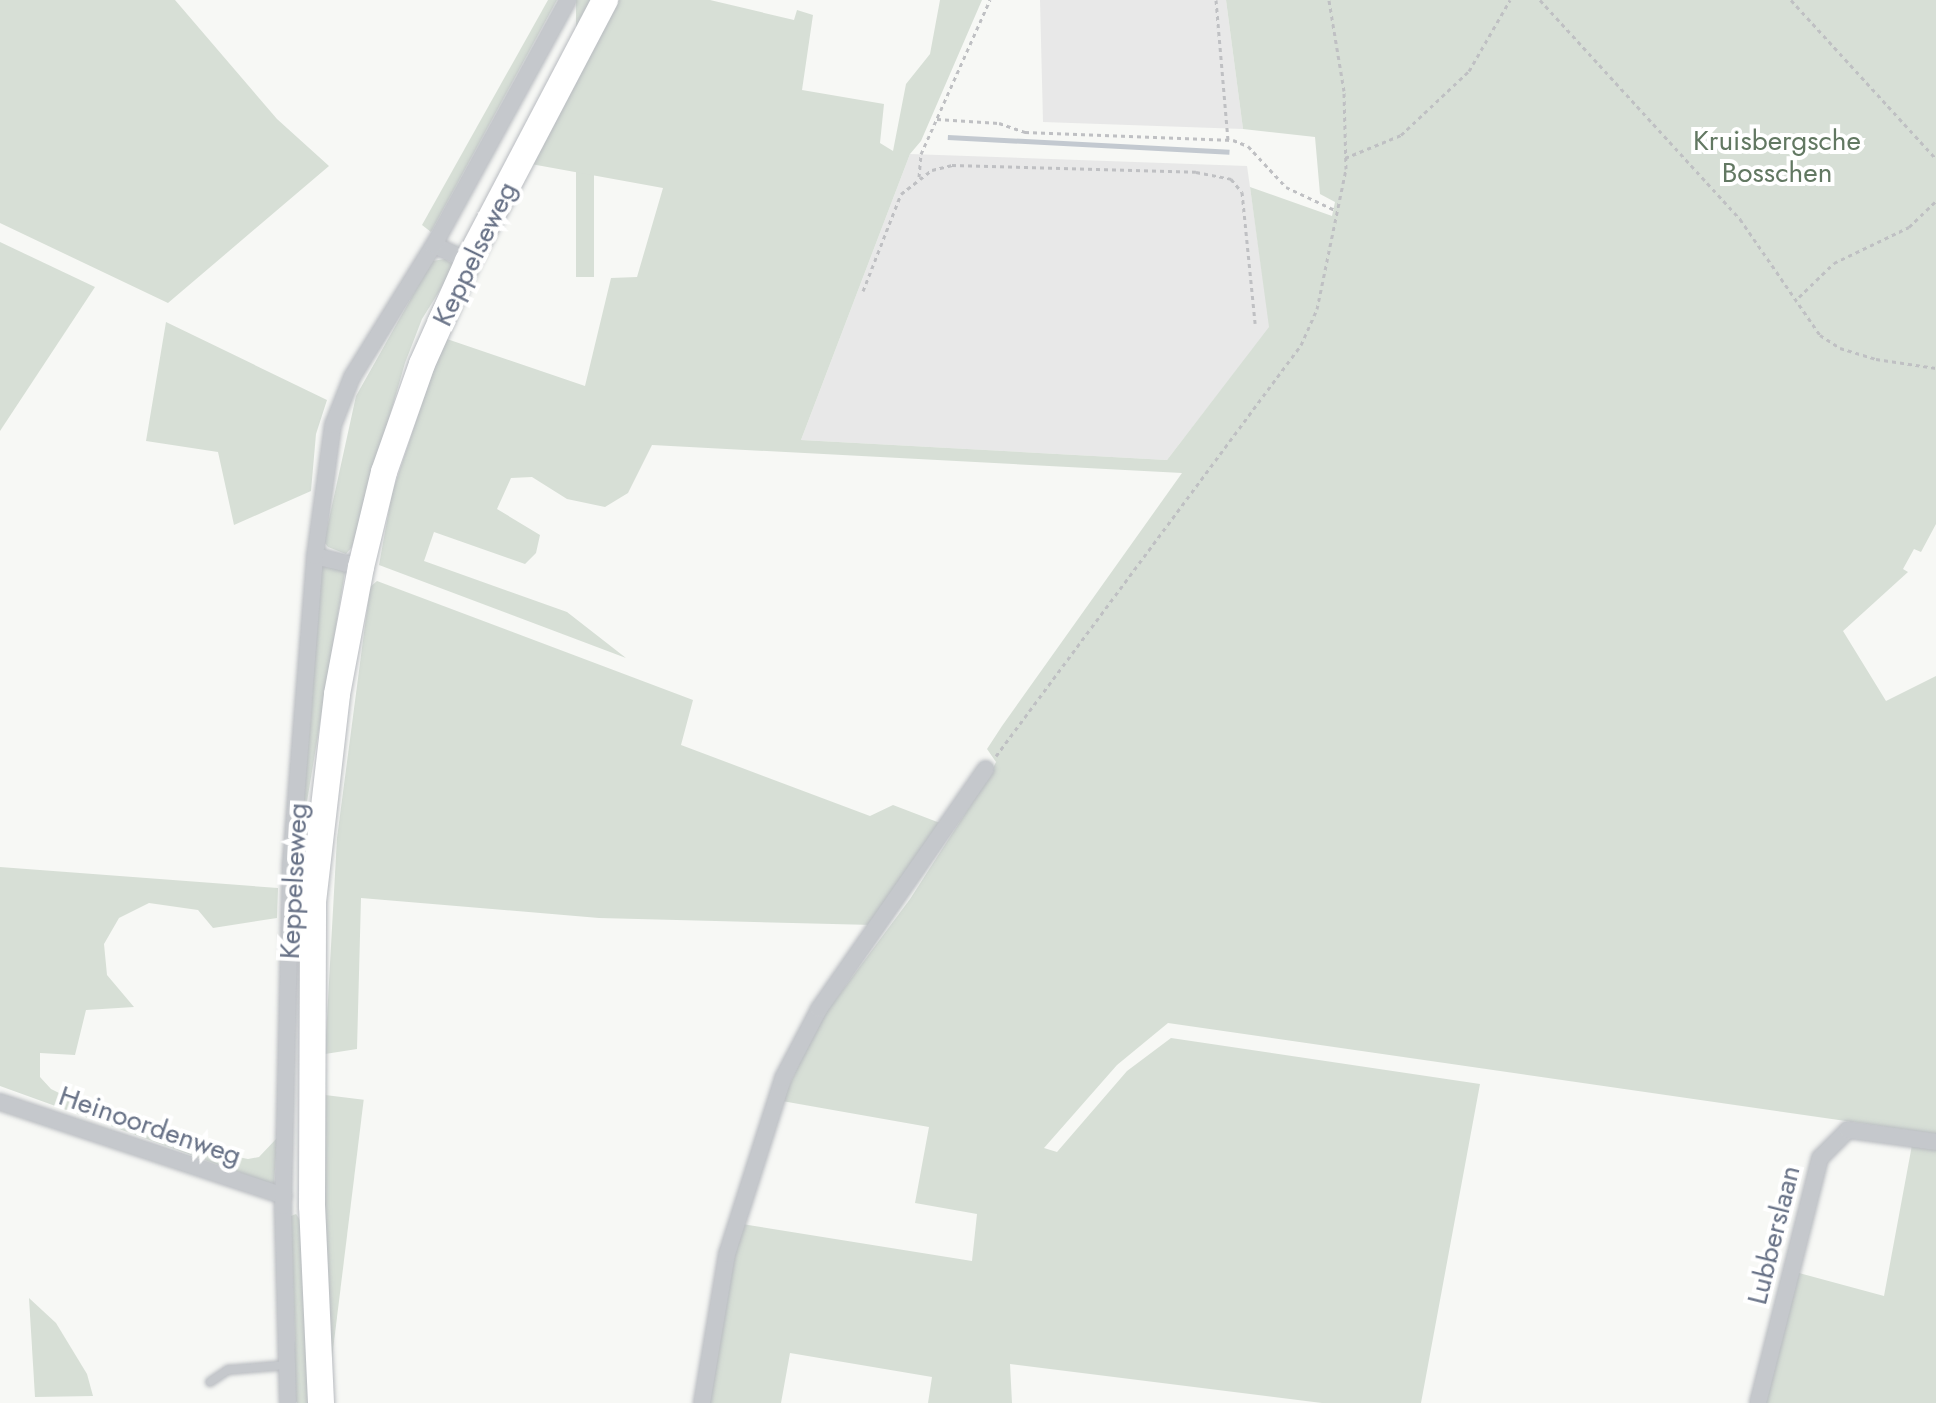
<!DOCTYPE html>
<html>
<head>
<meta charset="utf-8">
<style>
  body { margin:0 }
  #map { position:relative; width:1936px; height:1403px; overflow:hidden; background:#f7f8f5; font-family:Jost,sans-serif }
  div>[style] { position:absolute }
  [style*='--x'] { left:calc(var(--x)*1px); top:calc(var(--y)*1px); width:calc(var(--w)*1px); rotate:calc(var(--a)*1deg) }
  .built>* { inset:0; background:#e8e8e8 }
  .green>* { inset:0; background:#d7dfd6; transform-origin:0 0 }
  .water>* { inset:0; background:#c3c9d0; transform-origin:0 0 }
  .path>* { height:3px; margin-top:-1.5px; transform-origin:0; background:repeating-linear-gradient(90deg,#bfc0c3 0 4px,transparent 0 8px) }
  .roads { filter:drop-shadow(0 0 2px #b8bbc0) drop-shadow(0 0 2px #b8bbc0) }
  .lane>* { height:8px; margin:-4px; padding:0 4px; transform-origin:4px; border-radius:4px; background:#c5c8cc }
  .street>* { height:16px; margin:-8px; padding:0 8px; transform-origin:8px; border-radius:8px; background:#c5c8cc }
  .primary>* { height:26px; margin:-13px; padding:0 13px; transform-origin:13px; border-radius:13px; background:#fff }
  span { translate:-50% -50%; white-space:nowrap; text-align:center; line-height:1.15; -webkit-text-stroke:8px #fff; paint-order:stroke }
  .park-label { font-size:28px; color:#627862 }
  .street-label { font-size:28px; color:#677186 }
</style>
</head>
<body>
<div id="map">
  <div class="built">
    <div style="clip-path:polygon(1040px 0,1226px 0,1243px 129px,1043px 122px)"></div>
    <div style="clip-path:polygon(910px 154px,1247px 166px,1270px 327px,1167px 460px,801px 440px)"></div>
  </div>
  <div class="green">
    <div style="clip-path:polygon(0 0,175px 0,277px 119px,329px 166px,168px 303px,0 223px)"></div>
    <div style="clip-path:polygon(548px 0,557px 0,431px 232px,422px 225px)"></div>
    <div style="left:576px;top:0;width:18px;height:277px"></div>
    <div style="clip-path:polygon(617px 0,710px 0,794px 20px,797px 10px,813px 15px,802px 90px,884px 104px,880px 143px,893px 151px,906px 84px,930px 54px,940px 0,982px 0,921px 141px,910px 154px,801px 440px,1167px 460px,1269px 327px,1250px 187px,1332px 216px,1335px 202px,1320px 194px,1315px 137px,1243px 129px,1226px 0,1936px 0,1936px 524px,1921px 552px,1914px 549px,1903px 569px,1908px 572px,1843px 631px,1886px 701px,1936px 676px,1936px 1134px,1168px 1023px,1117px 1065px,1044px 1148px,1057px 1152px,1127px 1071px,1171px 1038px,1480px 1084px,1421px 1403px,1322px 1403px,1010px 1364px,1012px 1403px,928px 1403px,932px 1377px,790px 1353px,781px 1403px,706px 1403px,723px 1298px,742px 1224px,972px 1261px,977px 1214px,915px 1203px,929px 1127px,782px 1101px,818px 1023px,910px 899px,988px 778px,996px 762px,987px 749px,1002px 726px,1182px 473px,652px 445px,628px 493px,605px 507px,567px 499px,532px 477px,511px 478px,497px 509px,540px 535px,536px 553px,525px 564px,434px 532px,424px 561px,567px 612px,626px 658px,379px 565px,392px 493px,444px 338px,585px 386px,611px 278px,637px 277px,663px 188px,531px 164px)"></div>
    <div style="clip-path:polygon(0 242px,95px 287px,0 431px)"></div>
    <div style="clip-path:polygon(445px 259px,455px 266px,422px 319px,405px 363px,352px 547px,346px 554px,328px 547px,324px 542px,356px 396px,432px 261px)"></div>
    <div style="clip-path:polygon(166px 322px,327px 400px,316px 434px,311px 491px,234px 525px,218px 452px,146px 441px)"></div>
    <div style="clip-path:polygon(321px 563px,345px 572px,299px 850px,311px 714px)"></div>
    <div style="clip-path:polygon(377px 581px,693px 700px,681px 745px,870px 816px,893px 805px,940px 823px,873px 925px,599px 918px,361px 898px,357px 1049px,325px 1054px,337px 838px,370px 587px)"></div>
    <div style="clip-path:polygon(0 867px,278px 888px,277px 918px,213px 928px,198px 910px,149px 903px,119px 918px,104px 944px,107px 975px,134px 1007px,86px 1010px,75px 1055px,40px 1053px,40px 1077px,51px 1089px,126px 1126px,153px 1134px,176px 1133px,199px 1149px,248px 1159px,259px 1157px,277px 1138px,274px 1185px,0 1086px)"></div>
    <div style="left:325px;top:1095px;width:39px;height:308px;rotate:7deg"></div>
    <div style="clip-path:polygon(1912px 1145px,1936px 1149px,1936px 1403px,1759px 1403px,1799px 1273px,1884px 1296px)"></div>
    <div style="clip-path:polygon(296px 1214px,300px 1220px,309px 1403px,297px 1403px,291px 1216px)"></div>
    <div style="clip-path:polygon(29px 1298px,56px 1323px,87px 1374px,93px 1396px,35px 1397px)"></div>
  </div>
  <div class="water">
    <div style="left:948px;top:135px;width:282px;height:5px;rotate:3deg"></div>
  </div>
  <div class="path">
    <div style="--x:1216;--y:0;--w:141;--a:85.1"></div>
    <div style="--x:1540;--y:0;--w:297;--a:47.6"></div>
    <div style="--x:1740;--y:219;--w:141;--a:55.4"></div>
    <div style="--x:1820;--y:335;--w:24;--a:33"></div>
    <div style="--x:1840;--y:348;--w:38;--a:17"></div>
    <div style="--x:1876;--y:359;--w:61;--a:8.5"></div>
    <div style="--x:1791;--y:0;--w:215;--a:47.6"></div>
    <div style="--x:937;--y:119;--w:62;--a:3.7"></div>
    <div style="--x:999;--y:123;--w:28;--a:19"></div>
    <div style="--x:1025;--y:132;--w:208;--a:2.2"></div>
    <div style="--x:1233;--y:140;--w:16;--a:22"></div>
    <div style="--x:1248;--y:146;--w:56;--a:47.2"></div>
    <div style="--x:1286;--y:187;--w:56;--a:25.2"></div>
    <div style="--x:1345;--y:158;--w:61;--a:-22.3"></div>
    <div style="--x:1401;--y:135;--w:93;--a:-43.3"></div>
    <div style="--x:1469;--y:71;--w:82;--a:-60"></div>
    <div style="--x:919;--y:177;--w:23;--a:-85"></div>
    <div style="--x:921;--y:154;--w:169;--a:-65.9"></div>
    <div style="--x:863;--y:291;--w:104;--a:-68.6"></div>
    <div style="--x:901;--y:194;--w:39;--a:-38"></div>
    <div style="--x:932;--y:170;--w:21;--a:-14"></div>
    <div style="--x:952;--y:165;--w:244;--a:1.6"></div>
    <div style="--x:1196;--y:172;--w:36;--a:11"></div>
    <div style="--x:1231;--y:179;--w:17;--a:50"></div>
    <div style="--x:1242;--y:192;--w:132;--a:84.3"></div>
    <div style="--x:1799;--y:297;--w:49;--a:-44.2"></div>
    <div style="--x:1834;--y:263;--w:83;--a:-25.6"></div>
    <div style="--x:1909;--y:227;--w:37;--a:-44"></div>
    <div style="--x:996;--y:756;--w:512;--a:-53.42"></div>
    <div style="--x:1301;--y:345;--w:39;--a:-66"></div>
    <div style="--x:1317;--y:309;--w:143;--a:-78.3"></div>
    <div style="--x:1346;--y:169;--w:78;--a:-91.5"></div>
    <div style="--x:1344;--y:91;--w:92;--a:-99.4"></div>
  </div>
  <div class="roads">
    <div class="lane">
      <div style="--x:210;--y:1382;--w:22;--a:-34"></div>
      <div style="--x:228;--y:1370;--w:59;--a:-4.8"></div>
    </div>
    <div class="street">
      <div style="--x:434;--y:245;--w:38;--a:25"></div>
      <div style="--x:315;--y:556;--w:47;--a:13.4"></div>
      <div style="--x:0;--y:1102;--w:299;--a:18.3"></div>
      <div style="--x:288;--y:1403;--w:197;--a:-91.5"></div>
      <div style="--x:283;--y:1206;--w:344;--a:-88.7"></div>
      <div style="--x:291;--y:862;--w:307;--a:-85.5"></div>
      <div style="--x:315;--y:556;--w:132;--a:-82.2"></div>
      <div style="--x:333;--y:425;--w:52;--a:-68.4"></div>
      <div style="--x:352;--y:377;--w:155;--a:-58.2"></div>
      <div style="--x:434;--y:245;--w:279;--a:-61.3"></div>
      <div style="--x:702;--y:1403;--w:151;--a:-80.5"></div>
      <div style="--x:727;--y:1254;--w:185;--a:-72.3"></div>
      <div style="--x:783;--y:1078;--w:78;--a:-62.4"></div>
      <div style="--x:819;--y:1009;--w:292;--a:-55.2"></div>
      <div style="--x:1758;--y:1403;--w:253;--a:-75.8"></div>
      <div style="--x:1820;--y:1158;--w:40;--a:-45"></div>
      <div style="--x:1848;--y:1130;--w:89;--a:7.8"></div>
    </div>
    <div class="primary">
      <div style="--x:321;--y:1403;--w:197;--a:-92.6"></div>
      <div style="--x:312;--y:1206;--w:304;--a:-89.8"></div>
      <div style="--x:313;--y:902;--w:209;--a:-83.4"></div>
      <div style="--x:337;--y:694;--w:129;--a:-79.3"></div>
      <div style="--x:361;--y:567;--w:98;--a:-76.4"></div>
      <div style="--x:384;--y:472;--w:114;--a:-70.6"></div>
      <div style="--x:422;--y:364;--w:113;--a:-65.9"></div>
      <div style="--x:468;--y:261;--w:295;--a:-62.3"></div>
    </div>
  </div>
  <div class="park-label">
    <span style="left:1777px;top:157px">Kruisbergsche<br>Bosschen</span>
  </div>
  <div class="street-label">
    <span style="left:475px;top:254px;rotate:-64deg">Keppelseweg</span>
    <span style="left:294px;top:881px;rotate:-87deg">Keppelseweg</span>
    <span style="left:150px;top:1126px;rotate:19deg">Heinoordenweg</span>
    <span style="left:1774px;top:1235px;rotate:-76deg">Lubberslaan</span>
  </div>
</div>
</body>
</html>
